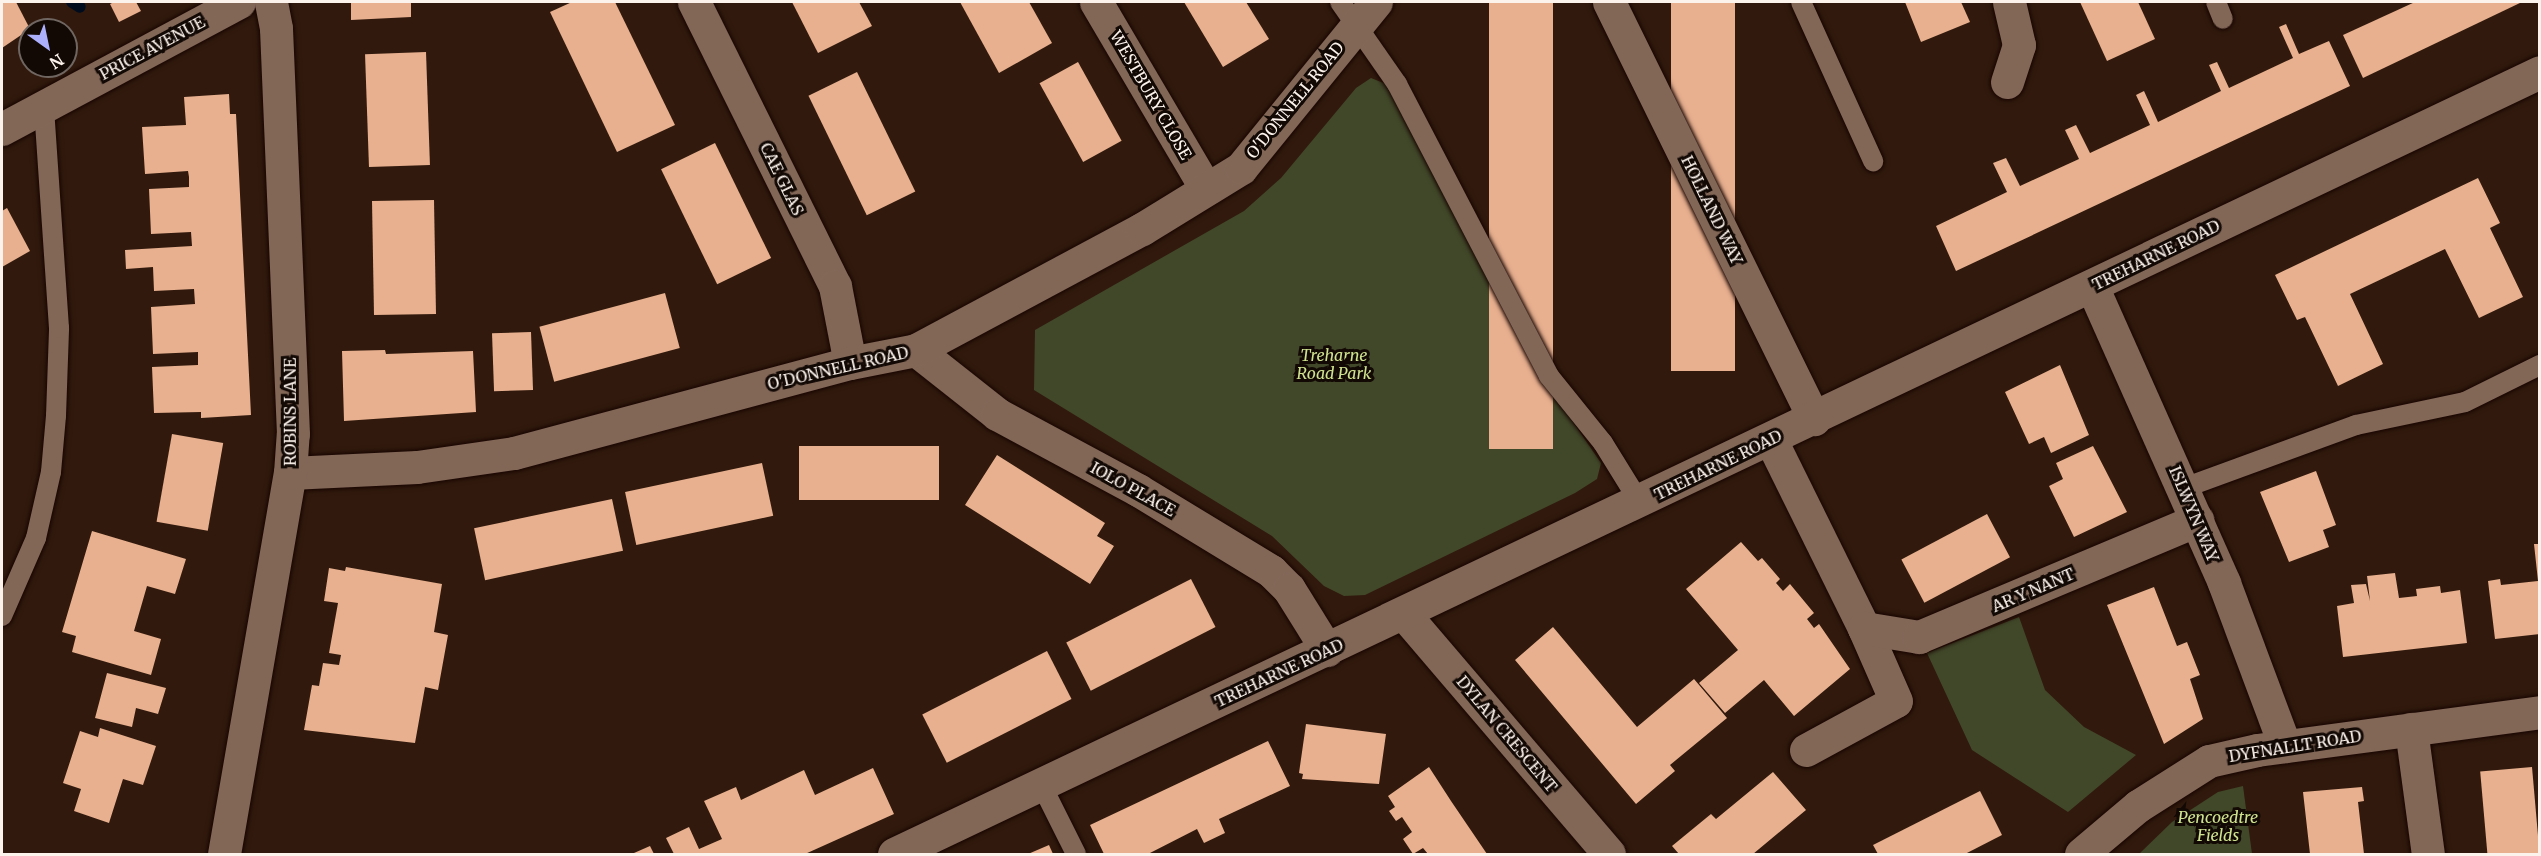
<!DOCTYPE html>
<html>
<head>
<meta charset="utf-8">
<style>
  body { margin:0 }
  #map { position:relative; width:2541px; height:856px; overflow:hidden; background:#311a0d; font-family:Merriweather,serif }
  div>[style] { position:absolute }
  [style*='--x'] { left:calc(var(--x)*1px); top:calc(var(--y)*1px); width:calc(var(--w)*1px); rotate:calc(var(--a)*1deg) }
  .green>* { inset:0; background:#414829 }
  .stream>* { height:12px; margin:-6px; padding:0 6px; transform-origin:6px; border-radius:6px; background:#000c1e }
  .building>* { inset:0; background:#e8b08f; transform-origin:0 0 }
  .roads { filter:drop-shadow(0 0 2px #180500) drop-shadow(0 0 2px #180500) }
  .service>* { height:20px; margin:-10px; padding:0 10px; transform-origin:10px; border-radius:10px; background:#826757 }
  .minor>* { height:33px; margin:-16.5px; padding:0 16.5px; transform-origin:16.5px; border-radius:16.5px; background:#826757 }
  .tertiary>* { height:33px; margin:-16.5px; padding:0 16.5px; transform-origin:16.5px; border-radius:16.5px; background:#826757 }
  span { translate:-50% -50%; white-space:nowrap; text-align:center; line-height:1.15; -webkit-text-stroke:6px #120804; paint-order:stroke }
  .street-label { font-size:16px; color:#fdf3ed }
  .park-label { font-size:16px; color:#cfe38f; font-style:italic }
  .frame { position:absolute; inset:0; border:3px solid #fdf3ed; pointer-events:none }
  .north { position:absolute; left:18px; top:18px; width:60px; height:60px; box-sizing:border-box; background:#120804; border:2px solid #706661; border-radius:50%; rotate:147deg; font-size:16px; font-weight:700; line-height:24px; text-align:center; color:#fdf3ed }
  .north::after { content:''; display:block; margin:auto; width:21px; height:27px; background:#acaffb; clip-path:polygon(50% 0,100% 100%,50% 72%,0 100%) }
</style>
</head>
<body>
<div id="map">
  <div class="green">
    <div style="clip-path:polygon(1371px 78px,1391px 86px,1540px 374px,1601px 463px,1597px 479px,1575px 493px,1365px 595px,1344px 596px,1324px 586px,1272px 536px,1034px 390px,1035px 330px,1244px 211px,1281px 178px,1356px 88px)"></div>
    <div style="clip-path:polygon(2019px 617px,2045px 690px,2084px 727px,2136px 755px,2068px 812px,1972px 750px,1927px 653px)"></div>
    <div style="clip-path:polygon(2243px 786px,2252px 854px,2139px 854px,2172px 822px,2218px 792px)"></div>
  </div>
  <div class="stream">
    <div style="--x:72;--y:2;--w:9;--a:32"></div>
  </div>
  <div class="building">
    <div style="clip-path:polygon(2px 2px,16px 2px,30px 29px,2px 48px)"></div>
    <div style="clip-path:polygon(114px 2px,136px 2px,141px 11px,119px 22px,110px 4px)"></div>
    <div style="clip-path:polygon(351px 2px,411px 2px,411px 17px,351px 20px)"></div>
    <div style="clip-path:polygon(572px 2px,615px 2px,675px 125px,617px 152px,550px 12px)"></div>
    <div style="clip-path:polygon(792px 2px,859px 2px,872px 26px,818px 53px)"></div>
    <div style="clip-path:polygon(960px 2px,1029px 2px,1052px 43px,999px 73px)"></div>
    <div style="clip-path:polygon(1184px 2px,1246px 2px,1269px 39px,1223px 67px)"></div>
    <div style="left:1489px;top:2px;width:64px;height:447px"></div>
    <div style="left:1671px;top:2px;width:64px;height:369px"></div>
    <div style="clip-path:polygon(1905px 2px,1961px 2px,1970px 22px,1921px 42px)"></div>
    <div style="clip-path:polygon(2080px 2px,2138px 2px,2155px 39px,2107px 61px)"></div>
    <div style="clip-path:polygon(2415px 2px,2522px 2px,2363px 78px,2343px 35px)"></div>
    <div style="clip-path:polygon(2286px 24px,2299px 54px,2329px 41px,2350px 86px,1956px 271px,1936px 226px,2007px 192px,1993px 163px,2006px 158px,2020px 186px,2079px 159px,2065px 130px,2076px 125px,2090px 153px,2150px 125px,2136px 95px,2144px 91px,2158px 122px,2221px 91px,2209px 65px,2217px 62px,2229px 88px,2293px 58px,2279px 27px)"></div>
    <div style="left:426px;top:52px;width:113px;height:61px;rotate:88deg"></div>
    <div style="left:1078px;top:62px;width:90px;height:44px;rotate:61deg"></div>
    <div style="left:857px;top:72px;width:133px;height:54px;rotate:64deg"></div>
    <div style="clip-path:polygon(229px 94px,230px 114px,236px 114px,251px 415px,201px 418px,201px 412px,154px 413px,152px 367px,198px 365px,198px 352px,153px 354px,151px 307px,195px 304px,194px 289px,154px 291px,153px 267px,126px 269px,125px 250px,192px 246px,191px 232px,151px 234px,149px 189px,189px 187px,189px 177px,188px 171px,145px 174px,142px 127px,186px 125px,184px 97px)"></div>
    <div style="left:715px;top:143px;width:128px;height:60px;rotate:64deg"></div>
    <div style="clip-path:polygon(2478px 178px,2500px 223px,2490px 228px,2523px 297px,2479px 318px,2445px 249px,2350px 294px,2383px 364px,2338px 386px,2305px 317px,2297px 320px,2275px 275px)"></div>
    <div style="left:434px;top:200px;width:114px;height:62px;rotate:89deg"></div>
    <div style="clip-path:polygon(7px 208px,30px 251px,2px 267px,2px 211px)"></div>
    <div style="left:665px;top:293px;width:57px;height:130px;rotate:75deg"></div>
    <div style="left:531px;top:332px;width:58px;height:39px;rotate:88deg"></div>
    <div style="clip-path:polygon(385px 350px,386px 354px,473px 351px,476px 412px,344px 421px,342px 351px)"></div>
    <div style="clip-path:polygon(2060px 365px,2089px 435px,2051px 453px,2044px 437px,2029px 444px,2005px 392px)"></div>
    <div style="left:172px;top:434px;width:52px;height:89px;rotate:10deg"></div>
    <div style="left:939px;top:446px;width:54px;height:140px;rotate:90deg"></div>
    <div style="clip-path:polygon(2093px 446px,2127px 512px,2074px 537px,2049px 486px,2063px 479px,2056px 463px)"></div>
    <div style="clip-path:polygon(997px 455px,1105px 523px,1097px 536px,1114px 546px,1090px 584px,965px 505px)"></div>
    <div style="left:762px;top:463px;width:54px;height:140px;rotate:78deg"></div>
    <div style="clip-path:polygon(2316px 471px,2336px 525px,2323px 530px,2329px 547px,2289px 562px,2260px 492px)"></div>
    <div style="left:612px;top:499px;width:53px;height:141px;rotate:78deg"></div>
    <div style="left:1987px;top:514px;width:49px;height:97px;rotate:62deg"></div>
    <div style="clip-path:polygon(92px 531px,186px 559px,175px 594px,147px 586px,134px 631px,161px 639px,151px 675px,72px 652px,76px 636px,62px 632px)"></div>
    <div style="clip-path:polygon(1741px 542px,1758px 561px,1762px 558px,1780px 579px,1776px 583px,1783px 591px,1790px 584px,1814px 613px,1807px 619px,1814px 628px,1819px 624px,1850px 669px,1794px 716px,1764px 680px,1725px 713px,1699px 683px,1738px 650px,1686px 589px)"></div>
    <div style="clip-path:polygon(2534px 544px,2540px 544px,2540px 634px,2495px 639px,2488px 581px,2500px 579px,2501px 585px,2538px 581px)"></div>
    <div style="clip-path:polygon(346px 567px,442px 584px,434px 632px,448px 635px,438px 690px,425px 687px,415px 743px,304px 730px,312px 685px,319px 686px,323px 663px,339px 665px,341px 655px,329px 653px,338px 603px,324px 601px,329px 568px,345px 571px)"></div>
    <div style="clip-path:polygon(2395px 573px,2399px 598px,2417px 596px,2416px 589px,2440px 586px,2441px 593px,2460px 590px,2467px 643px,2343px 657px,2337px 606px,2354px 603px,2351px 585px,2366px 584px,2370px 601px,2367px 576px)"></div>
    <div style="left:1191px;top:579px;width:54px;height:140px;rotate:63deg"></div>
    <div style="clip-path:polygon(2154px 587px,2177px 646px,2187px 642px,2200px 675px,2190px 679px,2203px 719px,2164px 744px,2107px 605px)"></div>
    <div style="clip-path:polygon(1553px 627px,1637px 727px,1694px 679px,1727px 718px,1670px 765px,1675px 771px,1636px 804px,1515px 660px)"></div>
    <div style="left:1047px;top:651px;width:54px;height:140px;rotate:63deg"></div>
    <div style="clip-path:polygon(107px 673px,166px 688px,158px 714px,136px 708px,132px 727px,95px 718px)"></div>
    <div style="clip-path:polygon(1306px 724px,1386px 734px,1379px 784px,1302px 779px,1303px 774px,1299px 773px)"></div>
    <div style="clip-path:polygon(100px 728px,156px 746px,143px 785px,123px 779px,109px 823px,74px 811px,81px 789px,63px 783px,80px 731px,98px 737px)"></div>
    <div style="clip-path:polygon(1268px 741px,1290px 786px,1219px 819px,1225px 833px,1204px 843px,1197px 829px,1148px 854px,1104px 854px,1090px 825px)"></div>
    <div style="clip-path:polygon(1429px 767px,1451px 801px,1487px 854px,1428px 854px,1423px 848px,1413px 854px,1403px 839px,1412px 832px,1402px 817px,1396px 821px,1389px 811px,1395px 807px,1388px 796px)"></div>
    <div style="left:2532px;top:767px;width:87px;height:52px;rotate:85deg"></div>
    <div style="clip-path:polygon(873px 768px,894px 814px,805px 854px,674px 854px,666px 838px,689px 827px,699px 849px,722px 839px,704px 801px,736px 787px,741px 800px,804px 770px,815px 795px)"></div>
    <div style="clip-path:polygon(1773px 772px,1806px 810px,1753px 854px,1679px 854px,1672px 846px,1711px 814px,1716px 819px)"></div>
    <div style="clip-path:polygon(2362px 787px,2364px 801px,2358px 802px,2364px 854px,2310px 854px,2303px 792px)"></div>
    <div style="clip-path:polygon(1980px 791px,2002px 835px,1965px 854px,1878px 854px,1873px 845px)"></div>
    <div style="clip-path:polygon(1049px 845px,1053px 854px,1028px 854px)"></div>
    <div style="clip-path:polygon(650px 846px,654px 854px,635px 854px,634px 853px)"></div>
  </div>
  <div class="roads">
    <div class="service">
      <div style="--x:1340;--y:2;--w:100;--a:55.2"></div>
      <div style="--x:1397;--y:84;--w:329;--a:62.5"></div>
      <div style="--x:1549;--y:376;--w:86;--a:51.1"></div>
      <div style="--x:1603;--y:443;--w:70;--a:58.3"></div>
      <div style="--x:1801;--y:2;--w:175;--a:65.6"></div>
      <div style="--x:2216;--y:2;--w:18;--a:68"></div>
      <div style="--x:2184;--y:488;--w:183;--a:-20.1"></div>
      <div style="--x:2356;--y:425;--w:111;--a:-11.9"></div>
      <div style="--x:2465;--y:402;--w:84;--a:-26.3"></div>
      <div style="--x:2;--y:616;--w:85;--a:-66.4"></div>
      <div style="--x:36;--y:538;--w:68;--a:-77.2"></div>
      <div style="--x:51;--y:472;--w:56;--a:-84.9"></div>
      <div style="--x:56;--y:416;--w:88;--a:-88"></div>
      <div style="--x:59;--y:328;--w:222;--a:-93.9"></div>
      <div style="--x:1042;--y:786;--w:76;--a:63.4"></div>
    </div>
    <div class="minor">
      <div style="--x:694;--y:2;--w:317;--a:63.6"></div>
      <div style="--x:835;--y:286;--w:78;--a:79"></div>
      <div style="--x:1096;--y:2;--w:217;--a:59.5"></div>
      <div style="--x:1609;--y:2;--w:465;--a:63.8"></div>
      <div style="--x:2007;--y:82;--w:39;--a:-72"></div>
      <div style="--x:2019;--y:45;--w:44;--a:-103.1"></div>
      <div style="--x:2;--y:129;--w:269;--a:-28.2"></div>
      <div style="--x:2092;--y:286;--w:325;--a:66"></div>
      <div style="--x:2224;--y:583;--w:174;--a:69.5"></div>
      <div style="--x:916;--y:350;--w:103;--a:38.3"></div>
      <div style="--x:997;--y:414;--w:160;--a:28.3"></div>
      <div style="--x:1138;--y:490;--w:156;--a:31.3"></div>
      <div style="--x:1271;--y:571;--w:25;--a:45"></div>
      <div style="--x:1289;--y:589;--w:72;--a:58.1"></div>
      <div style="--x:1771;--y:440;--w:210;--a:63.7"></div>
      <div style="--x:290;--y:473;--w:127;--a:-2.7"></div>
      <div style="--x:417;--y:467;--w:98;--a:-8.2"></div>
      <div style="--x:514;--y:453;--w:348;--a:-15"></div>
      <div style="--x:850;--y:363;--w:67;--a:-11.1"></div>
      <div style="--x:916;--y:350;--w:256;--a:-28.2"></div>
      <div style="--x:1142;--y:229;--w:116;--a:-31.6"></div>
      <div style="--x:1241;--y:168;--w:214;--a:-50.9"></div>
      <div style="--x:1405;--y:615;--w:314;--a:49.5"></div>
      <div style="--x:2411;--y:729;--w:126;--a:82.3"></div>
      <div style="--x:1806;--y:750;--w:102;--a:-28.6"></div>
      <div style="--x:1896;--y:701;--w:80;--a:-113.7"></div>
      <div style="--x:1864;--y:628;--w:56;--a:9.3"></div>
      <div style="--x:1919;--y:637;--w:302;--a:-22.8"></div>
      <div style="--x:224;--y:854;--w:387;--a:-80.2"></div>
      <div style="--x:290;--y:473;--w:39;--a:-86"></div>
      <div style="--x:293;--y:434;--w:406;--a:-92.4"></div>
      <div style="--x:276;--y:28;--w:26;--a:-101"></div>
      <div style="--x:2081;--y:854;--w:75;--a:-40.1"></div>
      <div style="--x:2138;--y:806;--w:84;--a:-32.4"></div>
      <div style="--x:2209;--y:761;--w:49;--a:-12.9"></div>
      <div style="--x:2257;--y:750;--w:286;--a:-7.6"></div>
    </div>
    <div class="tertiary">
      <div style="--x:894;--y:854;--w:1822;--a:-25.41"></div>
    </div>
  </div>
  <div class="street-label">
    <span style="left:152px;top:48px;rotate:-28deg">PRICE AVENUE</span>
    <span style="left:1151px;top:95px;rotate:60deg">WESTBURY CLOSE</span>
    <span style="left:1295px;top:100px;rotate:-51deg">O'DONNELL ROAD</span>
    <span style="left:782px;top:179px;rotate:64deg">CAE GLAS</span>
    <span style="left:1712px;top:210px;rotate:64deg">HOLLAND WAY</span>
    <span style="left:2156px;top:255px;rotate:-26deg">TREHARNE ROAD</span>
    <span style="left:838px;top:368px;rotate:-13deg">O'DONNELL ROAD</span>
    <span style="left:290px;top:412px;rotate:-90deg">ROBINS LANE</span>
    <span style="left:1718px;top:465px;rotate:-26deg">TREHARNE ROAD</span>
    <span style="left:1133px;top:489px;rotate:29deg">IOLO PLACE</span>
    <span style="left:2194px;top:514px;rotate:67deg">ISLWYN WAY</span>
    <span style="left:2033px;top:590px;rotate:-23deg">AR Y NANT</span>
    <span style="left:1279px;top:673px;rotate:-25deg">TREHARNE ROAD</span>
    <span style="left:1507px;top:734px;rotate:50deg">DYLAN CRESCENT</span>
    <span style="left:2295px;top:746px;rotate:-9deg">DYFNALLT ROAD</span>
  </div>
  <div class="park-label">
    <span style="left:1334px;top:364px">Treharne<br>Road Park</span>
    <span style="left:2218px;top:826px">Pencoedtre<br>Fields</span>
  </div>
  <div class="frame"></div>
  <div class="north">N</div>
</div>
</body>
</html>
